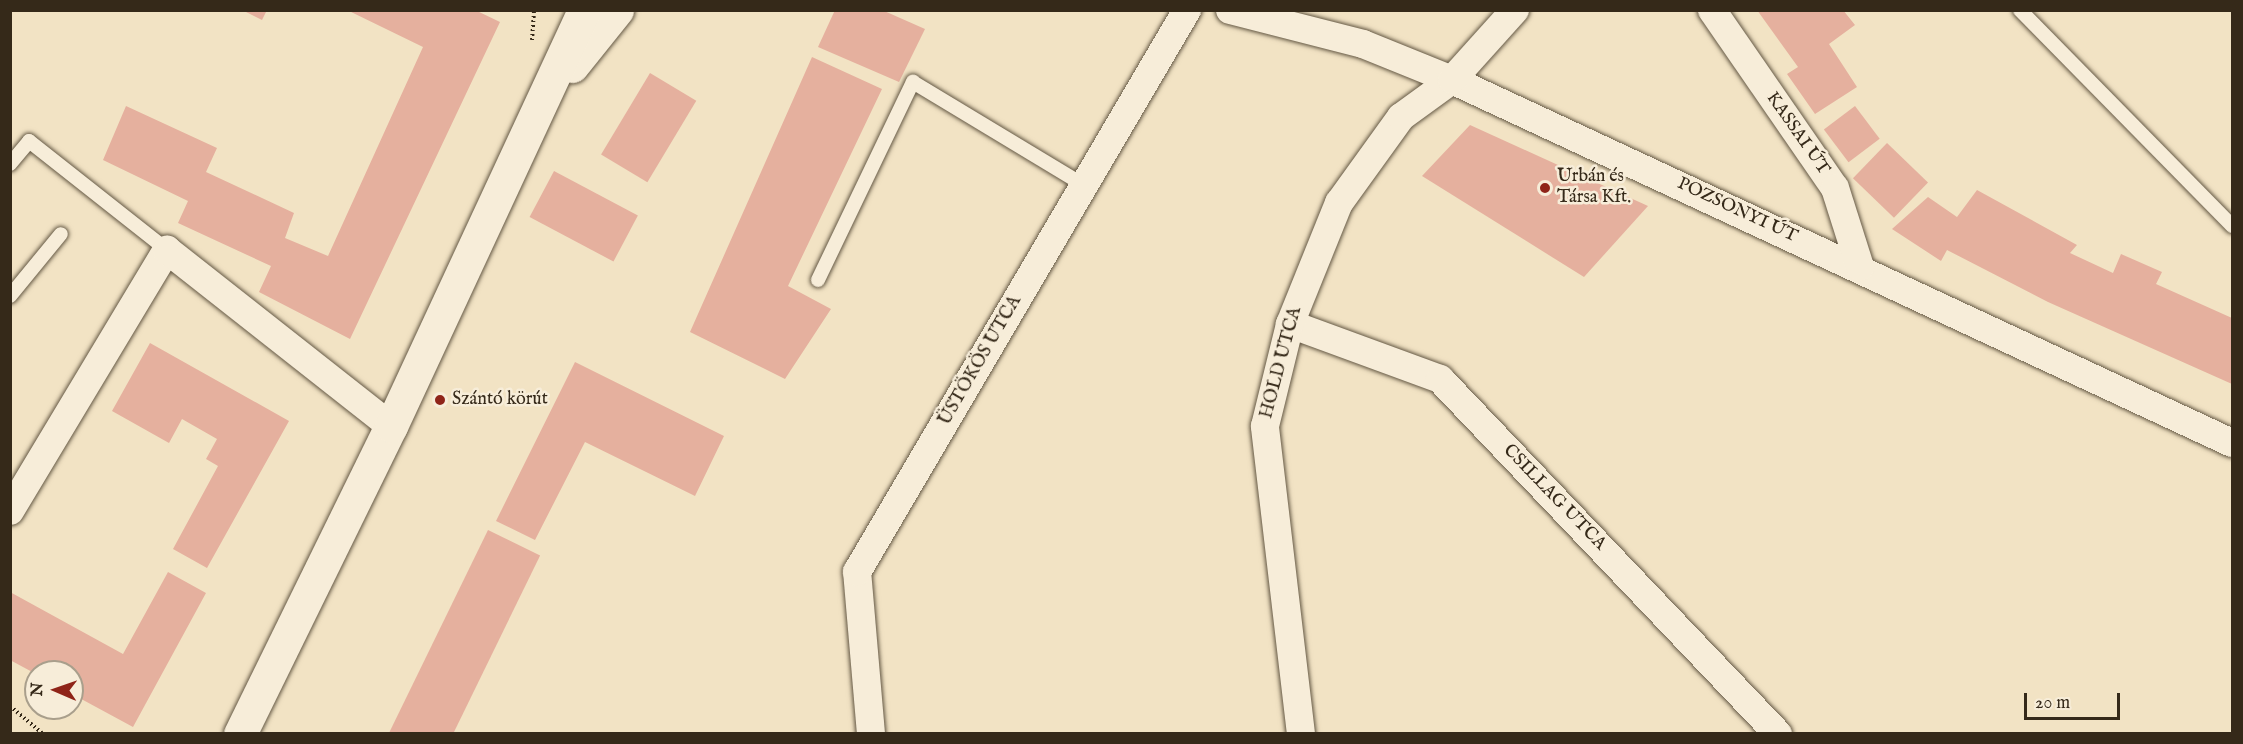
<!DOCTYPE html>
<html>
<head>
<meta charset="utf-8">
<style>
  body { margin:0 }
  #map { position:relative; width:2243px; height:744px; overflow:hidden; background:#f2e3c4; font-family:"IM FELL English",serif }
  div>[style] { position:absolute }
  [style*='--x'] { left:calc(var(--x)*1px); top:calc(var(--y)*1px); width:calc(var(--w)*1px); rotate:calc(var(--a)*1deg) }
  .building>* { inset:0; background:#e5b09e; transform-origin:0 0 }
  .path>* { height:4px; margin-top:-2px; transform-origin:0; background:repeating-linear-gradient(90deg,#352919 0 1.5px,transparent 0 4.5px) }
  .roads { filter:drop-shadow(0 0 2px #645844) drop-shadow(0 0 2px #645844) }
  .lane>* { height:14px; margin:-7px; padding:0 7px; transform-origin:7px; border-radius:7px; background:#f7edd9 }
  .street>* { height:28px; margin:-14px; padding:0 14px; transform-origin:14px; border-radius:14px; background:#f7edd9 }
  .secondary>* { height:33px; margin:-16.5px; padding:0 16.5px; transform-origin:16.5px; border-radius:16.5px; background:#f7edd9 }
  .dots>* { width:16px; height:16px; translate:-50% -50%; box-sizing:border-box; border:3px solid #f7edd9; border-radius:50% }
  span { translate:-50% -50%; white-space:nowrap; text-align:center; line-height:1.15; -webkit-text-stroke:5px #f7edd9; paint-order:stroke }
  .street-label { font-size:18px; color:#352919 }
  .poi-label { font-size:18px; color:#352919 }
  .left { translate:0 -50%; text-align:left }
  .frame { position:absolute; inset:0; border:12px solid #352919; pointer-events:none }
  .north { position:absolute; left:24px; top:660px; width:60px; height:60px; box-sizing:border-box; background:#f7edd9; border:2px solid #a99f8c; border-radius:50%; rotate:272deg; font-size:16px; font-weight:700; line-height:24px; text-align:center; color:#352919 }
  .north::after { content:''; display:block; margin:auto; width:21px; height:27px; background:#8f2418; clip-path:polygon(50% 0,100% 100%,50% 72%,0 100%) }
  .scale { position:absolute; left:2024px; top:693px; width:96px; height:27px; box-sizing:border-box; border:3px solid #352919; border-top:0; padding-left:8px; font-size:18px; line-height:21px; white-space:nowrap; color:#352919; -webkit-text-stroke:4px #f7edd9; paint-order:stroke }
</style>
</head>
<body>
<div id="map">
  <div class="building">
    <div style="clip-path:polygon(242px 10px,267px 10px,262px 20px)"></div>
    <div style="clip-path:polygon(347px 10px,475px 10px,500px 22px,350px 339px,259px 292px,271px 266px,178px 223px,188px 201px,103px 160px,126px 106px,217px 148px,206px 172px,294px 213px,285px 238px,328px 256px,423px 47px)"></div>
    <div style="clip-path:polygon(835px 10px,882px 10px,925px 29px,899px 82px,818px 47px)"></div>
    <div style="clip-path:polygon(1757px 10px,1843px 10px,1855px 25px,1829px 44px,1857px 87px,1815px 114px,1787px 74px,1798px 67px)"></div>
    <div style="clip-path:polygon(812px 57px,882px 89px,788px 286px,831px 309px,785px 379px,690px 332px)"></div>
    <div style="left:650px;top:73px;width:54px;height:95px;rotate:31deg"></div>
    <div style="left:1855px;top:106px;width:41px;height:39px;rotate:53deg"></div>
    <div style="clip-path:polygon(1470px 125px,1648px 206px,1584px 277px,1422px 176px)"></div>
    <div style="left:1887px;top:143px;width:57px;height:49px;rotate:44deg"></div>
    <div style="left:554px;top:171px;width:95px;height:52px;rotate:28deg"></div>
    <div style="clip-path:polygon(1977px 190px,2077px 245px,2070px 253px,2113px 273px,2121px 254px,2162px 272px,2156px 284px,2232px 318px,2232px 384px,2048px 302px,1947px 250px,1941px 261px,1892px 229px,1928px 197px,1957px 217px)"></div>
    <div style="clip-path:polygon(150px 343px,289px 421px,207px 568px,173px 549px,218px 466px,206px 459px,217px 439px,182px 419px,169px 443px,112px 411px)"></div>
    <div style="clip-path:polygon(575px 362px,724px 436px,695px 496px,585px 442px,535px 540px,496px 521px)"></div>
    <div style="left:488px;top:530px;width:58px;height:225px;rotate:26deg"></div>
    <div style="clip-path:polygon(168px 572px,206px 593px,133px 727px,72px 694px,72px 672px,36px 674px,10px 660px,10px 592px,123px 654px)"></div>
  </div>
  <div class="path">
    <div style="--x:532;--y:40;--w:30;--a:-86"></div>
    <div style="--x:10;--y:706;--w:43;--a:40.3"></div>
  </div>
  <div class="roads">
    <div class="lane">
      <div style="--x:2020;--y:10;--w:303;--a:45.5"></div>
      <div style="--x:10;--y:164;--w:30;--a:-50"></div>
      <div style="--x:29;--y:141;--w:176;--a:38.3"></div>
      <div style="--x:818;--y:280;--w:220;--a:-64.4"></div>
      <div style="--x:913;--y:82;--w:200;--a:31.1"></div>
      <div style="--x:10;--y:296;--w:80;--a:-50.6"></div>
    </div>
    <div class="street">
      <div style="--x:1230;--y:10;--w:137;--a:14.3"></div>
      <div style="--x:1363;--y:44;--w:96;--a:22"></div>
      <div style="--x:1452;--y:80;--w:860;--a:24.96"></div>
      <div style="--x:1712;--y:10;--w:216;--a:55.4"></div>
      <div style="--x:1835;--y:188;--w:83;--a:72.4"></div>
      <div style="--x:1290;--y:324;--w:160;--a:20.1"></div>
      <div style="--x:1440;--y:379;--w:490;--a:46.4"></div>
      <div style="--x:10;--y:511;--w:305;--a:-59"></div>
      <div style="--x:167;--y:250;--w:285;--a:38.2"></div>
      <div style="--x:871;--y:734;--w:163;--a:-94.9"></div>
      <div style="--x:857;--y:572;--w:652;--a:-59.58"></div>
      <div style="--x:1301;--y:734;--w:310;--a:-96.7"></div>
      <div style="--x:1265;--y:426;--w:105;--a:-76.2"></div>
      <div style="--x:1290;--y:324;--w:131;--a:-68"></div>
      <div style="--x:1339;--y:203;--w:106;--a:-54.2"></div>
      <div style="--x:1401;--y:117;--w:63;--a:-36"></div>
      <div style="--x:1452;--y:80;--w:94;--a:-48"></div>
    </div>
    <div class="secondary">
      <div style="--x:572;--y:66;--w:72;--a:-51.2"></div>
      <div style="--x:240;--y:734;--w:343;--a:-63.9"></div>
      <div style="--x:391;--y:426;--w:459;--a:-65.1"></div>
    </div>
  </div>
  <div class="dots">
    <div style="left:1545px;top:188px;background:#8f2418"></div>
    <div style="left:440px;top:400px;background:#8f2418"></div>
  </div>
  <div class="street-label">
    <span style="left:1797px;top:134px;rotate:55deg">KASSAI ÚT</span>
    <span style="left:1737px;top:211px;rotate:25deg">POZSONYI ÚT</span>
    <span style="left:981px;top:361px;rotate:-60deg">ÜSTÖKÖS UTCA</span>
    <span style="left:1282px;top:363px;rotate:-75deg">HOLD UTCA</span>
    <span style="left:1554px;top:498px;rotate:46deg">CSILLAG UTCA</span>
  </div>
  <div class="poi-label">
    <span class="left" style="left:1557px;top:188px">Urbán és<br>Társa Kft.</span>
    <span class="left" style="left:452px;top:400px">Szántó körút</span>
  </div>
  <div class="frame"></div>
  <div class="north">N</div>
  <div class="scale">20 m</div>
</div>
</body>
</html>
